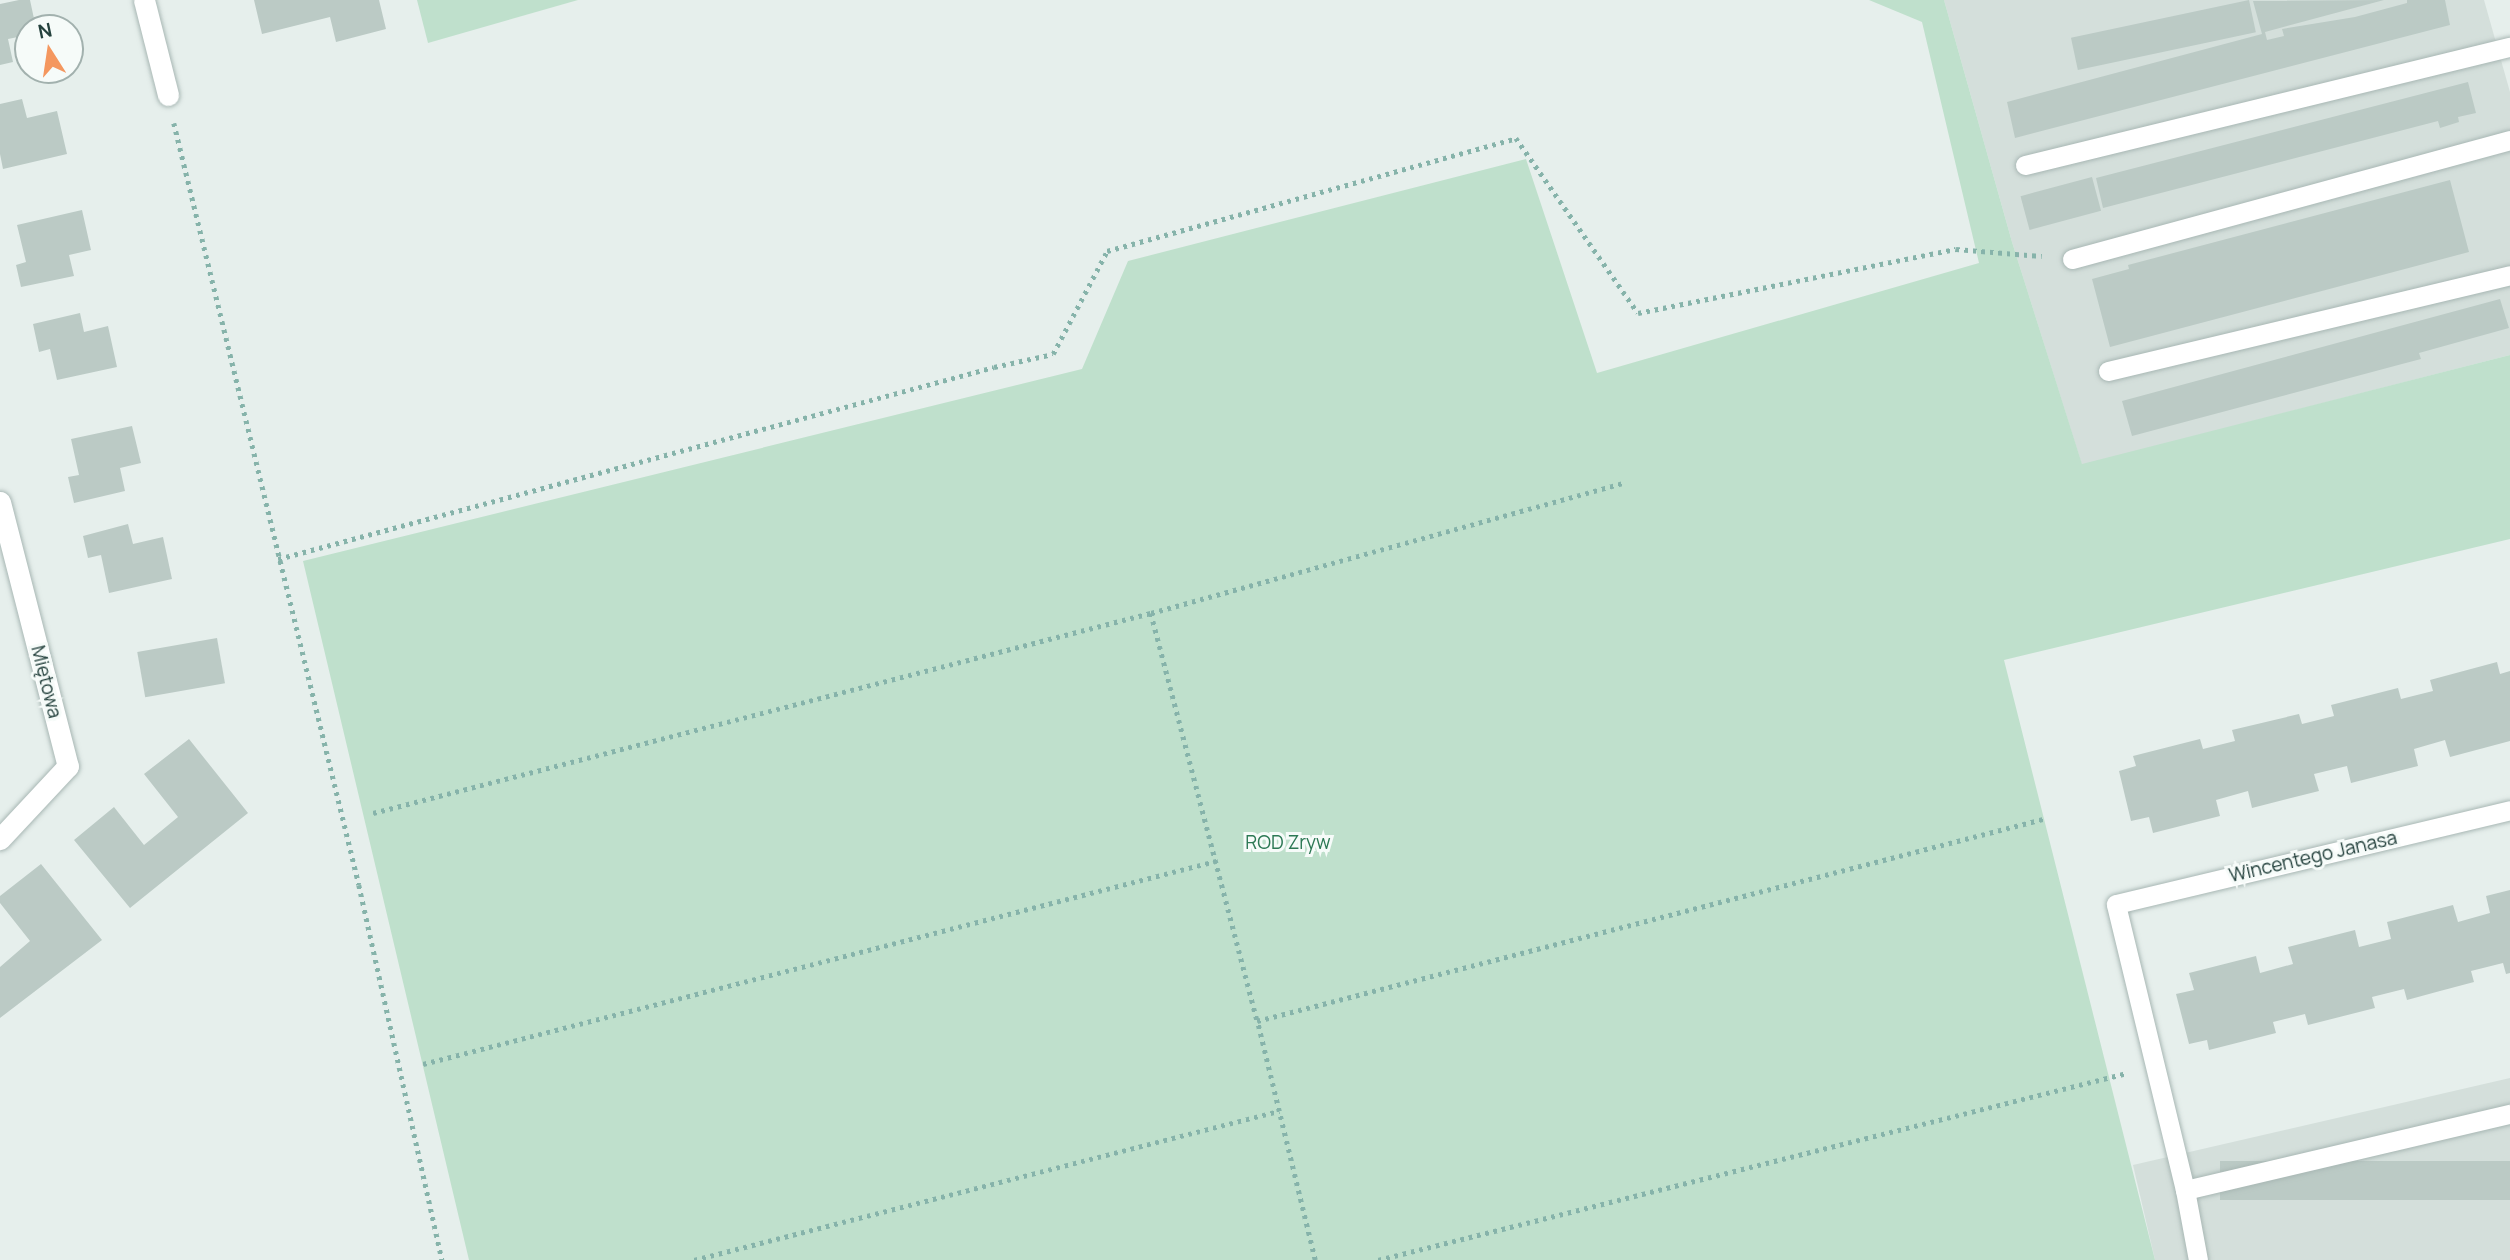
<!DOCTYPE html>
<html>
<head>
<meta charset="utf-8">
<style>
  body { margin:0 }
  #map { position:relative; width:2510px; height:1260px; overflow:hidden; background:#e6efec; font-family:Manrope,sans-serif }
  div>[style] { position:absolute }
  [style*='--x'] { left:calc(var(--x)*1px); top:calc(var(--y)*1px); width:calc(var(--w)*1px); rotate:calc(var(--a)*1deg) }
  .built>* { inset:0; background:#d4dfdb }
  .green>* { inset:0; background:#bfe0cc }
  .building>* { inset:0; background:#bbcac5; transform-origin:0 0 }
  .path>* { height:4.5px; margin-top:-2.25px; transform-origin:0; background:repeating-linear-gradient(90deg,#86b3aa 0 3.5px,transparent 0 8.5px) }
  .roads { filter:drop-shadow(0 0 2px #a8b7b4) drop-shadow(0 0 2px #a8b7b4) }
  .service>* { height:19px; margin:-9.5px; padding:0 9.5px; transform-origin:9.5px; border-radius:9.5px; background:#fff }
  .minor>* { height:21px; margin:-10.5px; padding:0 10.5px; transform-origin:10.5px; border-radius:10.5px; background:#fff }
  span { translate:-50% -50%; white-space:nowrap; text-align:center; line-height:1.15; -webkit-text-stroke:6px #f6fbf9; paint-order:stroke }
  .street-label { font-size:19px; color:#24413d }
  .park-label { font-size:19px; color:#2d7955 }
  .north { position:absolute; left:14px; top:14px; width:70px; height:70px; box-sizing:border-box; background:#f6fbf9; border:2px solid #a2b1ae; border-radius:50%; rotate:348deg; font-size:19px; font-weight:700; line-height:28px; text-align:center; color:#24413d }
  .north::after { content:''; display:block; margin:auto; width:24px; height:32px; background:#f4975f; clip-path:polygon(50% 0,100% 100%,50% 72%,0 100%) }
</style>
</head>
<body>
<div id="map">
  <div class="built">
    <div style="clip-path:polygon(1944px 0,2484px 0,2510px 92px,2510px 355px,2082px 465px,2012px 242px)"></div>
    <div style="clip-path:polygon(2510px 1078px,2510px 1260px,2155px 1260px,2133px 1165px)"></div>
  </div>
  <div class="green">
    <div style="clip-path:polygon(417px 0,578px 0,428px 43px)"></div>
    <div style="clip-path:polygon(1869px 0,1944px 0,2012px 242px,2082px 464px,2510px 355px,2510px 539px,2004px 660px,2155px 1260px,469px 1260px,303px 561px,1082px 369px,1128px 261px,1526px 159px,1597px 373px,1979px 263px,1922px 22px)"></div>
  </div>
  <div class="building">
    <div style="clip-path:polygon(19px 0,30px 0,36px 28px,28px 28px,28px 35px,8px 39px,13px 62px,0 65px,0 4px)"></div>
    <div style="clip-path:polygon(254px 0,379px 0,386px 29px,336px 42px,330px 17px,262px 34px)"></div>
    <div style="left:2249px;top:0;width:33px;height:182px;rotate:78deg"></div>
    <div style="clip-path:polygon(2384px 0,2265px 32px,2267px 40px,2284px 36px,2282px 29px,2355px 17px,2407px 3px,2407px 0,2445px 0,2450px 25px,2015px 138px,2007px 102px,2262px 34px,2253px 1px)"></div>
    <div style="clip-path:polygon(2468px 82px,2476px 113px,2458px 117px,2459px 122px,2440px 128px,2438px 121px,2103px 208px,2096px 178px)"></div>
    <div style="clip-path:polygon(22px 99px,27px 118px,57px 111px,67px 154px,3px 169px,0 154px,0 104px)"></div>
    <div style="left:2092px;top:177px;width:35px;height:74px;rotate:75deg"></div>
    <div style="clip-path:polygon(2450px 180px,2469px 252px,2110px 347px,2092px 279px,2129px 269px,2128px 265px)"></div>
    <div style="clip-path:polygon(82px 210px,91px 250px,69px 255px,74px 276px,21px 287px,16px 265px,26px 262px,17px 225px)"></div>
    <div style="clip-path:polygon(2500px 299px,2509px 328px,2419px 353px,2421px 359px,2402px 364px,2132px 436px,2122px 401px)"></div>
    <div style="clip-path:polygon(80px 313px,84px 332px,108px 326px,117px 367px,57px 380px,50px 349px,39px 352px,33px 324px)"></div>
    <div style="clip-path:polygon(132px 426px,141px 463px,120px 468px,125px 491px,74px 503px,68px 477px,79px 475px,71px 439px)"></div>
    <div style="clip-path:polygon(128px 524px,133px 544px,163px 537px,172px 579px,109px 593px,101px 555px,88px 558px,83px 536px)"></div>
    <div style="left:217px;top:638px;width:46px;height:81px;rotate:80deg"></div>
    <div style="clip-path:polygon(2497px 662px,2500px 674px,2510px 671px,2510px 741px,2450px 757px,2445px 740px,2414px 749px,2418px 766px,2351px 783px,2347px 766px,2314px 774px,2319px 791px,2252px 808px,2248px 791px,2216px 800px,2220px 816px,2153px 833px,2149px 817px,2131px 821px,2119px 771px,2136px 766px,2133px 756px,2200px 739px,2203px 749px,2235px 741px,2232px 730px,2299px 714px,2302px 724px,2334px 716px,2331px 705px,2398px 688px,2401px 699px,2433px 691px,2430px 680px)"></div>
    <div style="clip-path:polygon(189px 739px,248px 813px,130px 908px,74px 840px,114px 807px,144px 845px,178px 817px,144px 774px)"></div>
    <div style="clip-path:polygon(41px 864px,102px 940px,0 1018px,0 967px,30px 941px,0 903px,0 896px)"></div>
    <div style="clip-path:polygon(2510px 890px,2510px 973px,2506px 974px,2503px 963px,2471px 971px,2474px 982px,2440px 991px,2407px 1000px,2404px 989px,2372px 997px,2375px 1008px,2308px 1025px,2305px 1014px,2273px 1022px,2276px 1033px,2209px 1050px,2207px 1040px,2189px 1044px,2176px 994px,2194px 990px,2189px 973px,2256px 956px,2260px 973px,2293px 964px,2288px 947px,2355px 930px,2359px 947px,2391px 939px,2387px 922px,2453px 905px,2458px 922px,2490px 913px,2486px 896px)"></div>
    <div style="left:2510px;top:1161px;width:39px;height:290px;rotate:90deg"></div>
  </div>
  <div class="path">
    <div style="--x:174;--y:123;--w:784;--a:76.35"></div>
    <div style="--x:359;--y:885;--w:384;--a:77.5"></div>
    <div style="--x:278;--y:559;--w:741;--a:-15.01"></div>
    <div style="--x:994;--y:367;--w:60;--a:-12.4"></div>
    <div style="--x:1053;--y:354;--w:116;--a:-62.3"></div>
    <div style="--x:1107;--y:251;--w:424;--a:-15.4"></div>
    <div style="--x:1516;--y:138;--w:213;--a:55.1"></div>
    <div style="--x:1638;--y:313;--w:324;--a:-11.4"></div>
    <div style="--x:1956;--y:249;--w:86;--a:4.7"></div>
    <div style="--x:1151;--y:613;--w:492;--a:-15.4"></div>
    <div style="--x:373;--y:813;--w:803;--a:-14.42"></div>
    <div style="--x:1151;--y:613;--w:422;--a:75.4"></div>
    <div style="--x:423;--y:1064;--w:819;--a:-14.36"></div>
    <div style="--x:694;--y:1260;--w:604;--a:-14.29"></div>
    <div style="--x:1315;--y:1260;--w:246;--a:-103.6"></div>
    <div style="--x:1257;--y:1021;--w:812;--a:-14.41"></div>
    <div style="--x:1378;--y:1260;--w:772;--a:-14.02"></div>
  </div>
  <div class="roads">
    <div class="service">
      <div style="--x:2025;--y:165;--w:499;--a:-13.7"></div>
      <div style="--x:2072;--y:259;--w:454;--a:-15.2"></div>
      <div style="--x:2108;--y:371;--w:413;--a:-13.4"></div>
      <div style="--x:2185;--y:1190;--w:294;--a:-103.6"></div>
      <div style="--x:2116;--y:904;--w:405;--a:-13.4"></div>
      <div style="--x:2198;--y:1260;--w:71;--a:-100.5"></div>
      <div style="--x:2185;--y:1190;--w:334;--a:-13.2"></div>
    </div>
    <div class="minor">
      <div style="--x:144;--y:0;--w:98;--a:75.8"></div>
      <div style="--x:0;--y:502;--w:273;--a:75.6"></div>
      <div style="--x:68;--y:766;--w:100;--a:133"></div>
    </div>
  </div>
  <div class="street-label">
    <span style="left:46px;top:682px;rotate:76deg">Miętowa</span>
    <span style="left:2313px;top:857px;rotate:-13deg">Wincentego Janasa</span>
  </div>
  <div class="park-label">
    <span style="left:1288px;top:843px">ROD Zryw</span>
  </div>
  <div class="north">N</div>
</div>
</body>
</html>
